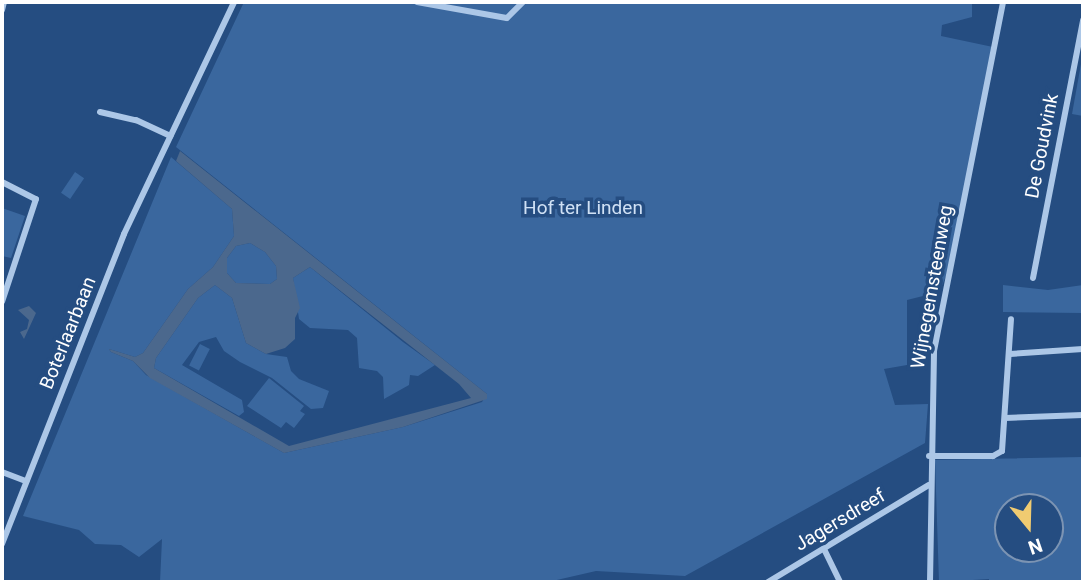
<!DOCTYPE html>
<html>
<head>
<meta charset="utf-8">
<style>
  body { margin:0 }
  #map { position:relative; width:1085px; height:584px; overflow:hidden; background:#254d81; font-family:Roboto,sans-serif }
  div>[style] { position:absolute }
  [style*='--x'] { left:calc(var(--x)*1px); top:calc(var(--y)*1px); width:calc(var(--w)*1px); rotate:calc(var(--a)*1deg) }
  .green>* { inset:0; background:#3a679e; transform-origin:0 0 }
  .water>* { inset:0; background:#4b688d }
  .minor>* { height:6px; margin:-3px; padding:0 3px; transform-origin:3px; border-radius:3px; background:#acc7e7 }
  span { translate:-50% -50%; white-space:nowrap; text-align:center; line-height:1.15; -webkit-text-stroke:7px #254d81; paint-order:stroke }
  .street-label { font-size:19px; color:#fff }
  .park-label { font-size:19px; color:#d0e1f5 }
  .frame { position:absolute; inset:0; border:4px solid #fff; pointer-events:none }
  .north { position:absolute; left:994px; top:493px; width:70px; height:70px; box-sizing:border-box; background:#254d81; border:2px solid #7c94b3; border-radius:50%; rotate:161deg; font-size:19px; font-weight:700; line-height:28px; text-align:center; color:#fff }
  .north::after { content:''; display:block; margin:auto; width:24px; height:32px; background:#f0cb71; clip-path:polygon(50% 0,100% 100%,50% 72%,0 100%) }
</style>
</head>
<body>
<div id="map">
  <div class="green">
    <div style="clip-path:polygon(244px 2px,972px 2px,972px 17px,942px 25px,941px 36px,993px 47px,947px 274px,939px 292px,907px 300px,907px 365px,884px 369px,895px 405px,928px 404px,925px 443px,685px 576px,596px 571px,548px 582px,160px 582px,162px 539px,139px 557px,121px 545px,95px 544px,79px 530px,23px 516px,171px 157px,232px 209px,234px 236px,213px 267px,188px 289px,143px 353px,135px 357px,109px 349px,111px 352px,133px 361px,146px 375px,284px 453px,403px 427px,482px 402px,487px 394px,176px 147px)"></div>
    <div style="clip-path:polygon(1081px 64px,1083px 65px,1083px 116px,1072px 114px)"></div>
    <div style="left:75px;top:172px;width:11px;height:25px;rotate:34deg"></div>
    <div style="clip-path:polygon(2px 208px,25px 216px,11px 258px,2px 256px)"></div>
    <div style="clip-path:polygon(250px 243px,265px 252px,276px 266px,277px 279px,270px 284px,236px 283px,227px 273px,227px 258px,236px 246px)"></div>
    <div style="clip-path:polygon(310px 267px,403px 342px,435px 365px,418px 376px,410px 375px,409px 385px,384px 399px,383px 377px,377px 371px,359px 368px,357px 338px,348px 330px,310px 328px,299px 319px,293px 278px)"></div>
    <div style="clip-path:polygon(215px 285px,232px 298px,246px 343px,266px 354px,287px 357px,291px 371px,299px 379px,329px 391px,323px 408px,311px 409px,272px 378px,240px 362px,224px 351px,216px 337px,199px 342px,182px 365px,242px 400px,244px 412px,239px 416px,154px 368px,156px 358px,198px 298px)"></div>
    <div style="clip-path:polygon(1003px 285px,1048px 290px,1083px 285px,1083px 313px,1003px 312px)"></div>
    <div style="left:200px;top:344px;width:11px;height:24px;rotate:27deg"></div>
    <div style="clip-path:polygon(269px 378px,304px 406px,300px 411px,305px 414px,294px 428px,286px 422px,281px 428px,247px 406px)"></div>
    <div style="clip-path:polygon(evenodd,1083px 457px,1083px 582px,989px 582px,989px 579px,939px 582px,935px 460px,1083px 457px,1008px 507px,1050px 507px,1050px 549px,1008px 549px,1008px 507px)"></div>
  </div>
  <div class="water">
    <div style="clip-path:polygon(evenodd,180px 151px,487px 394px,487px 399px,403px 427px,284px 453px,150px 378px,133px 361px,111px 352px,109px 349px,135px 357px,143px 353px,188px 289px,213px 267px,234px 236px,232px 209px,176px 161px,180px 151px,250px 243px,265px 252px,276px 266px,277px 279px,270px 284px,236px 283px,227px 273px,227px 258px,236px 246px,250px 243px,180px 151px,310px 267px,459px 384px,471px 398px,289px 446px,154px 368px,156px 358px,198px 298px,215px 285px,232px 298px,246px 343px,266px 354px,285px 348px,295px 339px,295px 318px,300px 308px,293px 278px,310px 267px)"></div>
    <div style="clip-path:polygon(29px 306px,36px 313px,24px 339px,20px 332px,27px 329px,29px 320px,18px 310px)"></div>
  </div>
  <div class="minor">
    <div style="--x:417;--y:2;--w:91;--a:10.1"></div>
    <div style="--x:507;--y:18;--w:23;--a:-45"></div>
    <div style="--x:2;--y:10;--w:8;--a:-76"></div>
    <div style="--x:100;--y:112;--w:37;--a:13"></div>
    <div style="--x:136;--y:120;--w:38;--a:25"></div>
    <div style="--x:2;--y:182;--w:38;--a:27"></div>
    <div style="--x:36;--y:199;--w:108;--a:108.3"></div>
    <div style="--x:1033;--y:278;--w:263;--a:-79"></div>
    <div style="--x:1010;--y:354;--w:73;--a:-3.9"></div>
    <div style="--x:1005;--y:418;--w:78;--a:-2.2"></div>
    <div style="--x:929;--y:456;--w:64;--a:0"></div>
    <div style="--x:993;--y:456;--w:10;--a:-29"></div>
    <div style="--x:1002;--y:451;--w:132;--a:-86.1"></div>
    <div style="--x:2;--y:472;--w:26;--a:21"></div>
    <div style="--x:2;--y:544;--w:333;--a:-68.5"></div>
    <div style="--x:124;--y:234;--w:257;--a:-64.6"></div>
    <div style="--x:824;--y:549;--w:37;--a:64"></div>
    <div style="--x:768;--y:582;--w:188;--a:-31.1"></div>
    <div style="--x:930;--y:582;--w:231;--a:-89"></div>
    <div style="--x:934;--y:351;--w:356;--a:-78.8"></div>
  </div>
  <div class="street-label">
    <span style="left:1042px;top:146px;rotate:-79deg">De Goudvink</span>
    <span style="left:932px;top:287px;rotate:-80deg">Wijnegemsteenweg</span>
    <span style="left:68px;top:333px;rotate:-68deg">Boterlaarbaan</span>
    <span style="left:840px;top:520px;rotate:-31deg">Jagersdreef</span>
  </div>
  <div class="park-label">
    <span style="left:583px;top:208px">Hof ter Linden</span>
  </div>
  <div class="frame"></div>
  <div class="north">N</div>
</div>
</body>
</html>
